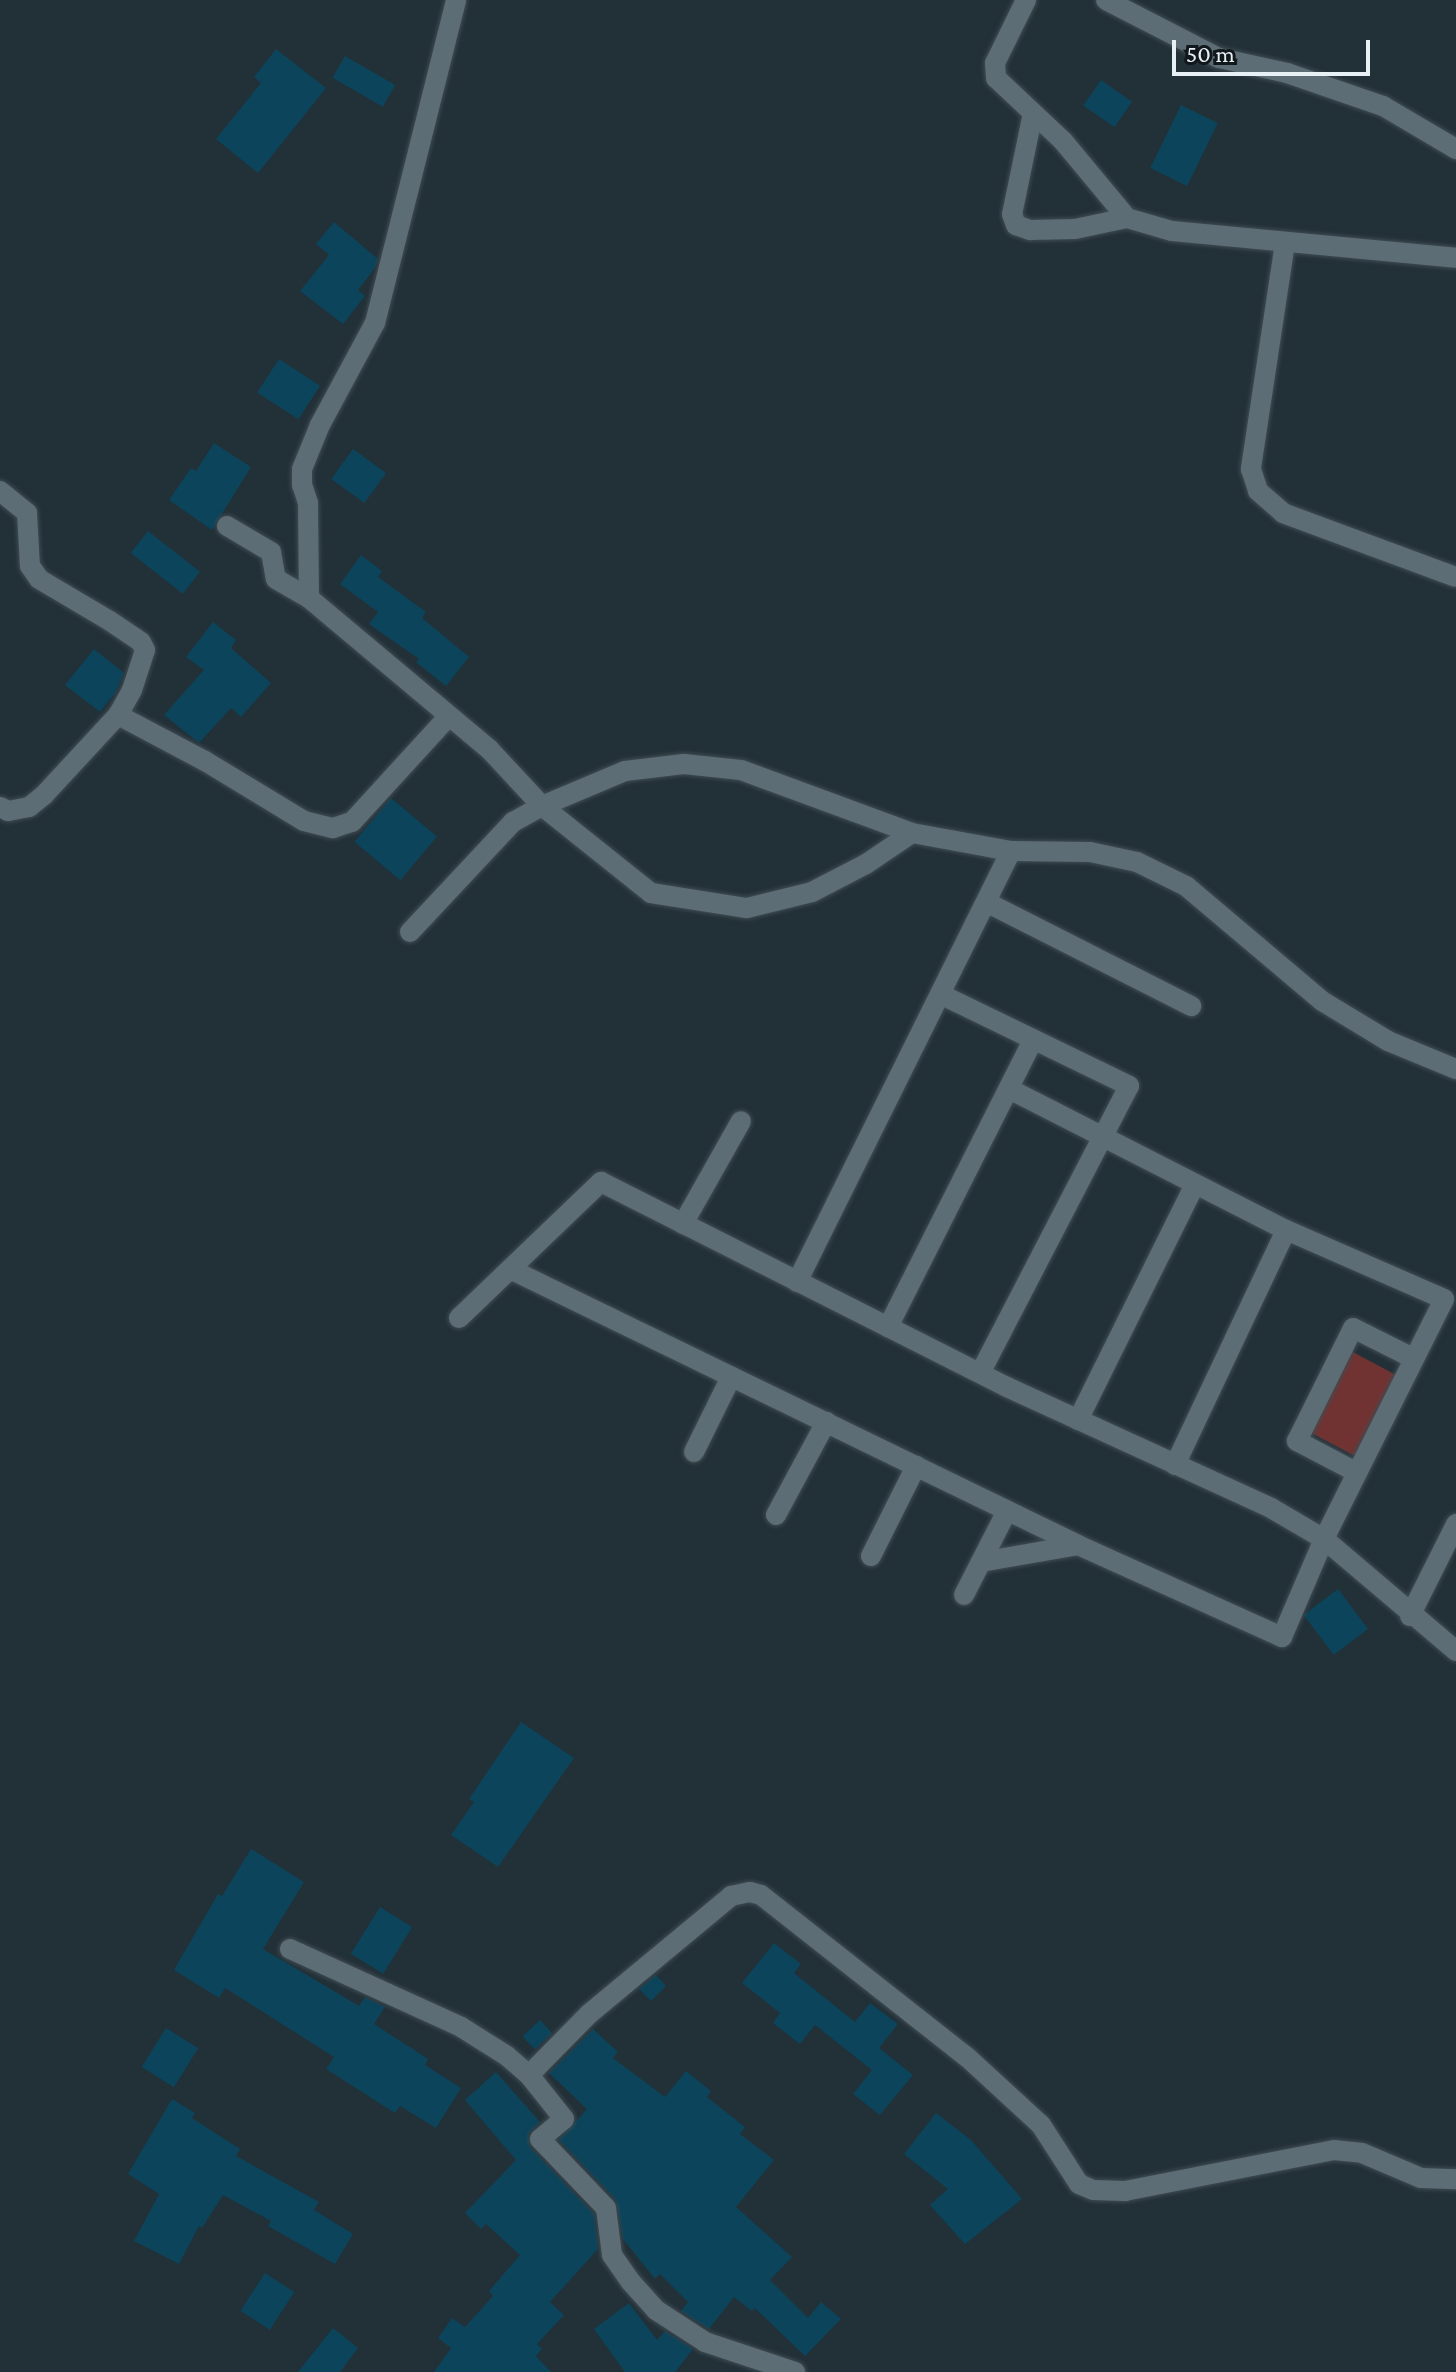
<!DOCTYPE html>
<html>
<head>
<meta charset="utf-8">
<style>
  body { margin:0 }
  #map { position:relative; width:1456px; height:2372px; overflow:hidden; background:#223038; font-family:"Crimson Pro",serif }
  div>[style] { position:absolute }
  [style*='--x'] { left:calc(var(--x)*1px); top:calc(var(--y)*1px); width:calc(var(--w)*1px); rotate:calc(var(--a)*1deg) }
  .green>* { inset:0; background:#713332; transform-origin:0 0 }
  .building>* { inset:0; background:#0c445b; transform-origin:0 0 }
  .roads { filter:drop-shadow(0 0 2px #404c52) drop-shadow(0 0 2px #404c52) }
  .minor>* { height:20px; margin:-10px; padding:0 10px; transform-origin:10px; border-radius:10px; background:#5d6d75 }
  span { translate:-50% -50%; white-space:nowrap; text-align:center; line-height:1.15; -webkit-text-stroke:6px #11171b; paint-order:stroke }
  .scale { position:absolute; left:1172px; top:40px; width:198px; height:36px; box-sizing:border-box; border:4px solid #e7f0f5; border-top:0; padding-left:10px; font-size:24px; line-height:28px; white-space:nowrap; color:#e7f0f5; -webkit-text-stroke:6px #11171b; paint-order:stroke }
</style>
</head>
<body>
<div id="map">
  <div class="green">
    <div style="left:1351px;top:1351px;width:52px;height:91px;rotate:28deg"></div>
  </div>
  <div class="building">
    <div style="clip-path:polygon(276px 49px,326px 88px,258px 173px,216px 139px,261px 83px,254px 77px)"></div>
    <div style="left:345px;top:56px;width:58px;height:25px;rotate:30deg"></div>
    <div style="left:1101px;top:80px;width:38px;height:31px;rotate:35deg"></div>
    <div style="left:1181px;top:105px;width:41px;height:70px;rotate:26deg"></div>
    <div style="clip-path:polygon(334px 222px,378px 259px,375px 268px,358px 290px,365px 296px,343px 324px,300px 291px,329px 255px,316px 244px)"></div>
    <div style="left:279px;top:359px;width:49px;height:40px;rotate:33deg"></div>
    <div style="clip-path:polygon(214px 443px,251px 467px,212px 530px,169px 500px,191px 468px,196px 471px)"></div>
    <div style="left:353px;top:449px;width:41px;height:37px;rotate:36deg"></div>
    <div style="left:148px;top:531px;width:66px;height:28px;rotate:38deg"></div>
    <div style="clip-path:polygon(361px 555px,382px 571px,378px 577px,426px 612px,422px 618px,469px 657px,446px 686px,416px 662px,419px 659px,369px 624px,378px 612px,340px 584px)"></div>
    <div style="clip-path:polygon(213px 622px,236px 640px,231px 648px,271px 683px,241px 717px,231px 708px,199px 743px,164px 715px,204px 670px,186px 657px)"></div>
    <div style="clip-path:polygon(94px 649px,124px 673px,116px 692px,100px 712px,65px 685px)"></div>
    <div style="left:391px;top:798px;width:60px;height:57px;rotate:40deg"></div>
    <div style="left:1338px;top:1589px;width:50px;height:43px;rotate:53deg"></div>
    <div style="clip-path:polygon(521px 1722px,574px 1758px,498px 1867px,451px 1835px,474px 1802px,469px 1799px)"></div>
    <div style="clip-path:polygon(251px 1849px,304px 1882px,263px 1949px,359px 2006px,365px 1997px,385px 2007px,374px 2024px,428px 2059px,425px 2065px,461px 2088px,436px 2128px,400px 2106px,395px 2113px,326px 2069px,334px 2057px,225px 1988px,219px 1998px,174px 1970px,218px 1894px,222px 1896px)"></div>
    <div style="left:380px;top:1907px;width:38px;height:55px;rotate:32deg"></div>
    <div style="clip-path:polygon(774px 1943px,801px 1964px,794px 1973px,855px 2022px,870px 2003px,898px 2024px,879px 2048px,913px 2075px,880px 2115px,853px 2094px,872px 2070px,815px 2025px,800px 2044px,773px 2023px,780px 2013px,742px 1983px)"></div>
    <div style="clip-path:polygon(656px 1975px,666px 1986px,651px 2001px,639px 1989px)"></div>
    <div style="left:540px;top:2020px;width:18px;height:24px;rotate:47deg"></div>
    <div style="left:166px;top:2028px;width:38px;height:46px;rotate:32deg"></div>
    <div style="clip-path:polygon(593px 2029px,618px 2052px,613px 2058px,665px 2097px,686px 2071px,711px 2091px,707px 2097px,745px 2127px,740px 2134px,774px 2160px,736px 2207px,792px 2257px,770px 2280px,808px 2318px,821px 2302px,841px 2319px,805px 2356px,755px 2308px,752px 2311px,734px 2297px,709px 2329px,681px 2311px,688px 2302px,660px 2274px,655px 2279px,623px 2239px,616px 2200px,559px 2140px,587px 2109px,549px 2073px)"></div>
    <div style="clip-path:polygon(496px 2072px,540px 2122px,528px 2134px,530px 2147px,594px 2214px,598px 2249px,550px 2302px,564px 2315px,537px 2344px,542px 2349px,536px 2356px,551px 2372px,434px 2372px,451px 2348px,438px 2338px,452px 2318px,465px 2327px,493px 2296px,489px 2291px,520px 2255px,486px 2224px,481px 2229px,465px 2213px,516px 2160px,465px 2100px)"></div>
    <div style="clip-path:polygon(172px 2099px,195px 2113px,192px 2118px,240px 2149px,236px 2156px,319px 2202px,314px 2210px,353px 2234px,335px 2264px,268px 2226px,271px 2221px,223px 2195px,202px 2228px,199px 2226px,179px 2264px,134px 2241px,159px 2194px,128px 2174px)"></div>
    <div style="clip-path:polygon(936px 2113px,971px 2140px,1022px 2199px,965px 2244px,930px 2205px,948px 2189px,904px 2154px)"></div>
    <div style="left:265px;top:2273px;width:35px;height:45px;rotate:33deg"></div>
    <div style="clip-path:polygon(629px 2303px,657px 2340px,665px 2331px,693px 2349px,675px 2372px,625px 2372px,594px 2329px)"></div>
    <div style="clip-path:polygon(333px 2328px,358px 2348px,340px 2372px,298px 2372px)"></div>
  </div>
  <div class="roads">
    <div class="minor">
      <div style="--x:1026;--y:0;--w:70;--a:116.2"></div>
      <div style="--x:995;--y:63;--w:15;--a:86"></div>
      <div style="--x:996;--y:78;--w:92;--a:43.2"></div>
      <div style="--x:1063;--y:141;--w:100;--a:50.3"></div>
      <div style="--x:1127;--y:218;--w:47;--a:16.1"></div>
      <div style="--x:1172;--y:231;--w:285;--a:5.4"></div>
      <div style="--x:1106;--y:0;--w:127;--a:27.2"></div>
      <div style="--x:1219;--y:58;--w:70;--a:12.4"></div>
      <div style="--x:1287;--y:73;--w:102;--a:19"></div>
      <div style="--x:1383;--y:106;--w:85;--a:30.5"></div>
      <div style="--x:1033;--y:113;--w:103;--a:101.7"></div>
      <div style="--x:1012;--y:214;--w:12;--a:70"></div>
      <div style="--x:1016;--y:225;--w:15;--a:20"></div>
      <div style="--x:1030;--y:230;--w:45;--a:-1.3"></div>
      <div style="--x:1075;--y:229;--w:53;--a:-11.9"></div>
      <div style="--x:1285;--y:243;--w:229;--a:98.6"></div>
      <div style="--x:1251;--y:469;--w:23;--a:72"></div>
      <div style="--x:1258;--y:491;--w:33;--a:41"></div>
      <div style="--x:1283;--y:513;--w:184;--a:20.3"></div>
      <div style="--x:0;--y:491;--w:35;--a:39"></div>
      <div style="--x:27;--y:513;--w:53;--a:86.8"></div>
      <div style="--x:30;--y:566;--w:16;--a:55"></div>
      <div style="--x:39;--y:579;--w:82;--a:30.6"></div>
      <div style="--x:110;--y:621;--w:37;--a:34"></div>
      <div style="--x:141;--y:642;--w:9;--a:63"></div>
      <div style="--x:145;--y:650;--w:42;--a:108"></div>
      <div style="--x:132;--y:690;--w:29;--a:119"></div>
      <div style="--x:118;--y:715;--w:109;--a:132.8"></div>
      <div style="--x:44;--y:795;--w:19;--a:141"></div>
      <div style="--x:29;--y:807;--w:21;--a:169"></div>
      <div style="--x:8;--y:811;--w:9;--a:-153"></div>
      <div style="--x:227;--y:526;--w:51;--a:30.6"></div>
      <div style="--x:271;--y:552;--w:27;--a:80"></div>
      <div style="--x:276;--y:579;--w:38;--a:30"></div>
      <div style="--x:309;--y:598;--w:235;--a:40"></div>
      <div style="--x:489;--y:749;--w:78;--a:47.1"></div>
      <div style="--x:542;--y:806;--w:139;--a:38.6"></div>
      <div style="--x:651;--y:893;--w:97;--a:8.9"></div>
      <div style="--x:747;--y:908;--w:67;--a:-13.8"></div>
      <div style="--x:812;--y:892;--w:61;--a:-27.4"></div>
      <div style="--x:866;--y:864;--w:55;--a:-34"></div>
      <div style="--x:912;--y:833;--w:101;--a:10.3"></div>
      <div style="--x:1011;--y:851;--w:79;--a:0.7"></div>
      <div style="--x:1090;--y:852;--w:48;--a:12"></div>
      <div style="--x:1137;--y:862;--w:55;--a:26.1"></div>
      <div style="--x:1186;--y:886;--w:178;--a:40.2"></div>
      <div style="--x:1322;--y:1001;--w:77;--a:31.2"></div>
      <div style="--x:1388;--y:1041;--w:74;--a:22.4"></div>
      <div style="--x:309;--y:598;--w:95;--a:-90.6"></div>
      <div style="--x:308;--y:503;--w:19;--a:-108"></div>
      <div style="--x:302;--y:485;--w:16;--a:-90"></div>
      <div style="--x:302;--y:469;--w:48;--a:-67.8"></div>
      <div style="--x:320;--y:425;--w:116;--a:-61.7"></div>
      <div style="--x:375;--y:323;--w:333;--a:-75.9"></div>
      <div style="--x:118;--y:715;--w:98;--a:27.9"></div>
      <div style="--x:205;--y:761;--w:116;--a:31.2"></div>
      <div style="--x:304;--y:821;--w:30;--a:14"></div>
      <div style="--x:333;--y:828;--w:20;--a:-18"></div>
      <div style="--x:352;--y:822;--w:142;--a:-47.6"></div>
      <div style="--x:988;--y:903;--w:228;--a:26.9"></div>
      <div style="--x:410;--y:932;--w:151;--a:-46.9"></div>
      <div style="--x:513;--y:822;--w:33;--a:-29"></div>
      <div style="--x:542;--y:806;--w:90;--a:-22.9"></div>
      <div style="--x:625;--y:771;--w:59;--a:-6.8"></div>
      <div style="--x:684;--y:764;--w:57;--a:6"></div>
      <div style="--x:741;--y:770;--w:182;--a:20.2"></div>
      <div style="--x:942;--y:995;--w:208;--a:25.9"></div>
      <div style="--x:1129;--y:1086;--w:323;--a:117.4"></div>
      <div style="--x:683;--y:1224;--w:118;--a:-60.6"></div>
      <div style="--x:512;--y:1270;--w:629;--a:25.91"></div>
      <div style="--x:1078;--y:1545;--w:224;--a:24.3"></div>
      <div style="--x:1282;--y:1637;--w:107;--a:-66.8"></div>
      <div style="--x:1324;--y:1539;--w:268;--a:-63.4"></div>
      <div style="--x:1444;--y:1299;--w:172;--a:-156.4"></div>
      <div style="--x:1286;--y:1230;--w:311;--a:-153"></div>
      <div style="--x:797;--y:1282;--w:481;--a:-63.6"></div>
      <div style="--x:459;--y:1318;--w:197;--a:-43.8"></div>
      <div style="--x:601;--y:1182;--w:455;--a:26.8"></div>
      <div style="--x:1007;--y:1387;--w:290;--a:24.6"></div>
      <div style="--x:1271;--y:1508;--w:61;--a:30.3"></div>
      <div style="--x:1324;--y:1539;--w:173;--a:40.3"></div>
      <div style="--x:888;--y:1327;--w:322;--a:-63.2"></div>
      <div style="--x:1078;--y:1420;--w:263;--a:-63.6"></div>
      <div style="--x:694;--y:1452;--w:84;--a:-63.7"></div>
      <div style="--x:1175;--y:1465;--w:260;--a:-64.7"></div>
      <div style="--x:1356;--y:1472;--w:67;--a:-152.3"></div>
      <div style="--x:1297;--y:1441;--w:126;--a:-63.6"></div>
      <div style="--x:1353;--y:1328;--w:67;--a:26.6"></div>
      <div style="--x:776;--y:1515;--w:106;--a:-61.7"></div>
      <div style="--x:871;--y:1556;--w:101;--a:-63.4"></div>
      <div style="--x:981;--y:1562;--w:98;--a:-9.9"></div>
      <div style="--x:964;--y:1595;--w:94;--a:-62.9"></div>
      <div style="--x:1410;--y:1616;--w:103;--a:-63.4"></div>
      <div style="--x:290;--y:1949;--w:188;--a:24.5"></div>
      <div style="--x:461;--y:2027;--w:54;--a:32.2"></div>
      <div style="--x:507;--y:2056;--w:29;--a:41"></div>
      <div style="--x:529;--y:2075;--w:56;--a:51.5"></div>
      <div style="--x:564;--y:2119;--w:31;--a:140"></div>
      <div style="--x:540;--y:2139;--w:95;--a:46.3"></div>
      <div style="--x:606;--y:2208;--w:47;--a:82.7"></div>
      <div style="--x:612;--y:2255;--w:32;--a:55"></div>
      <div style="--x:630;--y:2281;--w:39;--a:48"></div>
      <div style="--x:656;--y:2310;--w:59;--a:33.1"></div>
      <div style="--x:705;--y:2342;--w:95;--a:18.4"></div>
      <div style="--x:529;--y:2075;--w:86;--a:-45.5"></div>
      <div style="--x:589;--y:2014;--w:185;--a:-39.7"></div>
      <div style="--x:731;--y:1896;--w:19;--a:-12"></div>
      <div style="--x:750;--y:1892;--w:11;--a:15"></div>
      <div style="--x:761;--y:1895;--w:262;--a:38.2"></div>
      <div style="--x:967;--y:2057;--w:100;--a:42.6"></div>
      <div style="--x:1041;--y:2125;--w:70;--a:57.2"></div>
      <div style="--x:1079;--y:2184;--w:15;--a:23"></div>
      <div style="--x:1093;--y:2190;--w:32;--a:2"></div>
      <div style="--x:1125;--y:2191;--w:213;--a:-11.1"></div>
      <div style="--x:1334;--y:2150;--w:28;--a:6"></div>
      <div style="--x:1362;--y:2153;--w:64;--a:23"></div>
      <div style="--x:1421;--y:2178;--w:35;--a:2"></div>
    </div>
  </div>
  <div class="scale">50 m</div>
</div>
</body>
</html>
